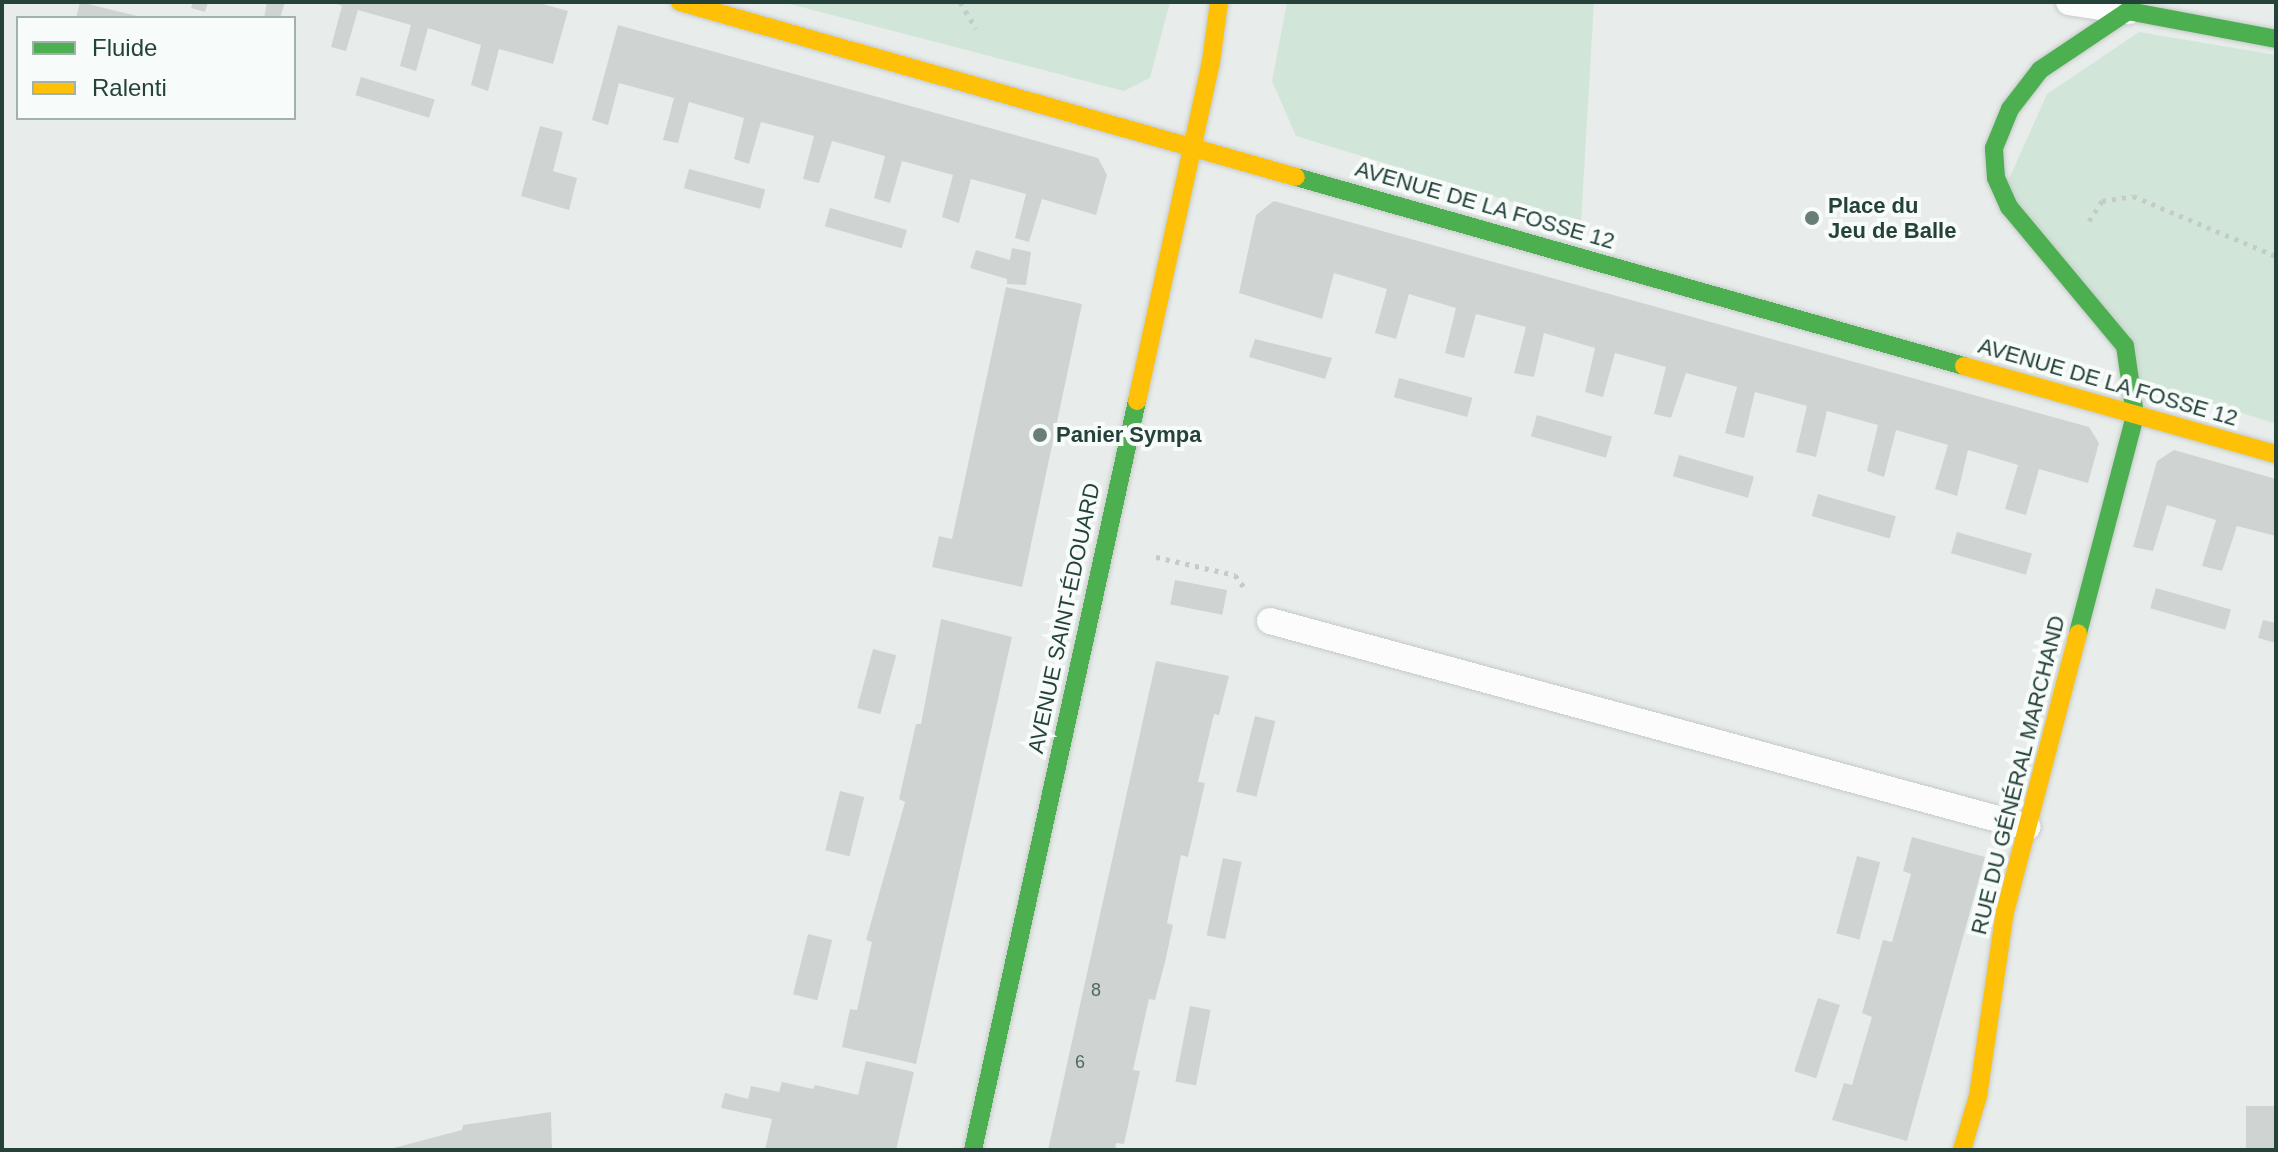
<!DOCTYPE html>
<html>
<head>
<meta charset="utf-8">
<style>
  body { margin:0 }
  #map { position:relative; width:2278px; height:1152px; overflow:hidden; background:#e8edeb; font-family:Arial,sans-serif }
  div>[style] { position:absolute }
  [style*='--x'] { left:calc(var(--x)*1px); top:calc(var(--y)*1px); width:calc(var(--w)*1px); rotate:calc(var(--a)*1deg) }
  .green>* { inset:0; background:#d1e6d8 }
  .building>* { inset:0; background:#cfd4d2; transform-origin:0 0 }
  .path>* { height:5px; margin-top:-2.5px; transform-origin:0; background:repeating-linear-gradient(90deg,#c3ccca 0 4px,transparent 0 10px) }
  .roads { filter:drop-shadow(0 0 2px #c5cac8) drop-shadow(0 0 2px #c5cac8) }
  .lane>* { height:26px; margin:-13px; padding:0 13px; transform-origin:13px; border-radius:13px; background:#fcfcfc }
  .fast>* { height:18px; margin:-9px; padding:0 9px; transform-origin:9px; border-radius:9px; background:#4caf50 }
  .slow>* { height:18px; margin:-9px; padding:0 9px; transform-origin:9px; border-radius:9px; background:#ffc107 }
  .dots>* { width:22px; height:22px; translate:-50% -50%; box-sizing:border-box; border:4px solid #f7fbf9; border-radius:50% }
  span { translate:-50% -50%; white-space:nowrap; text-align:center; line-height:1.15; -webkit-text-stroke:8px #f7fbf9; paint-order:stroke }
  .number-label { font-size:18px; color:#506761 }
  .number-label span { -webkit-text-stroke-width:0 }
  .street-label { font-size:22px; color:#24423a }
  .poi-label { font-size:22px; color:#24423a; font-weight:700 }
  .left { translate:0 -50%; text-align:left }
  .frame { position:absolute; inset:0; border:4px solid #24423a; pointer-events:none }
  .legend { position:absolute; left:16px; top:16px; width:280px; height:104px; box-sizing:border-box; background:#f7fbf9; border:2px solid #a3b1ad; margin:0; padding:10px 14px; list-style:none; font-size:24px; color:#24423a }
  .legend li { display:flex; align-items:center; gap:16px; height:40px }
  .legend b { width:40px; border:2px solid #a3b1ad }
</style>
</head>
<body>
<div id="map">
  <div class="green">
    <div style="clip-path:polygon(782px 2px,1170px 2px,1150px 78px,1124px 91px)"></div>
    <div style="clip-path:polygon(1287px 2px,1594px 2px,1581px 223px,1296px 136px,1272px 81px)"></div>
    <div style="clip-path:polygon(2139px 32px,2276px 55px,2276px 424px,2136px 379px,2000px 199px,2047px 94px)"></div>
  </div>
  <div class="building">
    <div style="clip-path:polygon(80px 2px,141px 17px,141px 18px,76px 18px)"></div>
    <div style="clip-path:polygon(193px 2px,208px 2px,205px 12px,191px 8px)"></div>
    <div style="clip-path:polygon(267px 2px,285px 2px,280px 18px,264px 18px)"></div>
    <div style="clip-path:polygon(332px 2px,536px 2px,568px 11px,553px 64px,499px 49px,488px 91px,471px 85px,481px 45px,428px 28px,416px 71px,400px 66px,411px 25px,358px 10px,346px 51px,331px 47px,342px 6px)"></div>
    <div style="clip-path:polygon(618px 25px,1098px 158px,1107px 175px,1096px 215px,1042px 199px,1029px 242px,1015px 238px,1026px 194px,971px 179px,959px 223px,942px 217px,953px 175px,902px 161px,890px 203px,874px 198px,885px 156px,832px 141px,819px 183px,803px 179px,814px 136px,761px 122px,749px 164px,734px 159px,744px 118px,689px 102px,678px 143px,663px 140px,674px 98px,619px 83px,608px 125px,592px 120px)"></div>
    <div style="left:361px;top:77px;width:77px;height:19px;rotate:17deg"></div>
    <div style="clip-path:polygon(540px 126px,563px 132px,553px 171px,577px 178px,569px 210px,521px 196px)"></div>
    <div style="left:689px;top:169px;width:79px;height:20px;rotate:15deg"></div>
    <div style="clip-path:polygon(1274px 201px,2089px 427px,2099px 443px,2088px 483px,2039px 469px,2026px 515px,2005px 509px,2018px 465px,1968px 450px,1957px 496px,1935px 489px,1948px 445px,1896px 430px,1884px 477px,1867px 471px,1878px 425px,1827px 411px,1816px 457px,1796px 452px,1807px 406px,1755px 392px,1744px 438px,1725px 433px,1737px 387px,1686px 373px,1671px 418px,1654px 414px,1666px 367px,1615px 353px,1603px 397px,1585px 392px,1595px 348px,1544px 333px,1534px 377px,1514px 373px,1526px 327px,1476px 314px,1464px 358px,1445px 353px,1456px 308px,1409px 294px,1396px 339px,1375px 333px,1387px 289px,1334px 273px,1322px 319px,1239px 293px,1256px 215px)"></div>
    <div style="left:830px;top:208px;width:80px;height:19px;rotate:16deg"></div>
    <div style="clip-path:polygon(1012px 248px,1031px 252px,1026px 285px,1007px 284px,1007px 279px,970px 268px,976px 250px,1010px 260px)"></div>
    <div style="clip-path:polygon(1006px 287px,1082px 304px,1022px 587px,932px 567px,939px 536px,952px 539px)"></div>
    <div style="clip-path:polygon(1255px 339px,1332px 358px,1325px 379px,1249px 357px)"></div>
    <div style="left:1399px;top:378px;width:76px;height:20px;rotate:15deg"></div>
    <div style="left:1537px;top:415px;width:78px;height:22px;rotate:16deg"></div>
    <div style="clip-path:polygon(2174px 450px,2276px 479px,2276px 536px,2237px 526px,2222px 571px,2202px 566px,2216px 520px,2167px 505px,2153px 551px,2133px 547px,2157px 461px)"></div>
    <div style="left:1679px;top:455px;width:78px;height:22px;rotate:16deg"></div>
    <div style="left:1818px;top:494px;width:81px;height:23px;rotate:16deg"></div>
    <div style="left:1957px;top:532px;width:78px;height:22px;rotate:16deg"></div>
    <div style="left:1175px;top:580px;width:53px;height:25px;rotate:11deg"></div>
    <div style="left:2156px;top:588px;width:78px;height:21px;rotate:16deg"></div>
    <div style="clip-path:polygon(941px 619px,1012px 637px,916px 1064px,842px 1047px,850px 1009px,857px 1010px,872px 942px,866px 940px,905px 802px,899px 799px,916px 724px,921px 724px)"></div>
    <div style="clip-path:polygon(2263px 620px,2276px 623px,2276px 643px,2258px 638px)"></div>
    <div style="left:873px;top:649px;width:24px;height:61px;rotate:15deg"></div>
    <div style="clip-path:polygon(1156px 661px,1229px 676px,1219px 715px,1214px 714px,1198px 782px,1205px 783px,1188px 857px,1181px 855px,1167px 923px,1173px 925px,1165px 962px,1155px 1000px,1149px 999px,1133px 1070px,1140px 1071px,1124px 1144px,1116px 1143px,1115px 1150px,1048px 1150px)"></div>
    <div style="left:1255px;top:716px;width:21px;height:78px;rotate:14deg"></div>
    <div style="left:840px;top:791px;width:25px;height:61px;rotate:14deg"></div>
    <div style="clip-path:polygon(1912px 837px,1985px 857px,1907px 1141px,1832px 1120px,1844px 1083px,1852px 1085px,1872px 1017px,1862px 1013px,1883px 940px,1892px 942px,1901px 910px,1911px 874px,1903px 871px)"></div>
    <div style="left:1857px;top:856px;width:24px;height:80px;rotate:15deg"></div>
    <div style="left:1223px;top:858px;width:19px;height:79px;rotate:12deg"></div>
    <div style="left:808px;top:934px;width:25px;height:62px;rotate:14deg"></div>
    <div style="left:1818px;top:998px;width:23px;height:77px;rotate:18deg"></div>
    <div style="left:1190px;top:1006px;width:21px;height:77px;rotate:11deg"></div>
    <div style="clip-path:polygon(866px 1061px,914px 1072px,896px 1150px,765px 1150px,772px 1119px,721px 1108px,725px 1093px,748px 1099px,751px 1086px,779px 1092px,782px 1082px,813px 1089px,815px 1085px,858px 1095px)"></div>
    <div style="left:2276px;top:1106px;width:44px;height:30px;rotate:90deg"></div>
    <div style="clip-path:polygon(551px 1112px,552px 1150px,386px 1150px,462px 1130px,463px 1125px)"></div>
  </div>
  <div class="path">
    <div style="--x:960;--y:2;--w:31;--a:59"></div>
    <div style="--x:2089;--y:221;--w:24;--a:-57"></div>
    <div style="--x:2102;--y:201;--w:31;--a:-9"></div>
    <div style="--x:2133;--y:196;--w:155;--a:22.8"></div>
    <div style="--x:1156;--y:557;--w:81;--a:12.8"></div>
    <div style="--x:1235;--y:575;--w:17;--a:54"></div>
  </div>
  <div class="roads">
    <div class="lane">
      <div style="--x:2069;--y:2;--w:60;--a:8.7"></div>
      <div style="--x:1270;--y:621;--w:785;--a:15.22"></div>
    </div>
    <div class="fast">
      <div style="--x:1296;--y:177;--w:694;--a:15.8"></div>
      <div style="--x:2078;--y:633;--w:225;--a:-75.3"></div>
      <div style="--x:2135;--y:415;--w:70;--a:-98.2"></div>
      <div style="--x:2125;--y:346;--w:181;--a:-129.8"></div>
      <div style="--x:2009;--y:207;--w:32;--a:-114"></div>
      <div style="--x:1996;--y:178;--w:30;--a:-94"></div>
      <div style="--x:1994;--y:148;--w:42;--a:-67.7"></div>
      <div style="--x:2010;--y:109;--w:49;--a:-52.4"></div>
      <div style="--x:2040;--y:70;--w:106;--a:-33.8"></div>
      <div style="--x:2128;--y:11;--w:151;--a:10.7"></div>
      <div style="--x:973;--y:1150;--w:767;--a:-77.65"></div>
    </div>
    <div class="slow">
      <div style="--x:680;--y:2;--w:640;--a:15.86"></div>
      <div style="--x:1964;--y:366;--w:324;--a:15.8"></div>
      <div style="--x:1137;--y:401;--w:347;--a:-77.7"></div>
      <div style="--x:1211;--y:62;--w:61;--a:-82.4"></div>
      <div style="--x:1962;--y:1150;--w:56;--a:-73.5"></div>
      <div style="--x:1978;--y:1096;--w:186;--a:-81.7"></div>
      <div style="--x:2005;--y:912;--w:288;--a:-75.3"></div>
    </div>
  </div>
  <div class="dots">
    <div style="left:1812px;top:218px;background:#697e78"></div>
    <div style="left:1040px;top:435px;background:#697e78"></div>
  </div>
  <div class="number-label">
    <span style="left:1096px;top:990px">8</span>
    <span style="left:1080px;top:1062px">6</span>
  </div>
  <div class="street-label">
    <span style="left:1485px;top:205px;rotate:16deg">AVENUE DE LA FOSSE 12</span>
    <span style="left:2108px;top:382px;rotate:16deg">AVENUE DE LA FOSSE 12</span>
    <span style="left:1064px;top:618px;rotate:-78deg">AVENUE SAINT-ÉDOUARD</span>
    <span style="left:2018px;top:775px;rotate:-76deg">RUE DU GÉNÉRAL MARCHAND</span>
  </div>
  <div class="poi-label">
    <span class="left" style="left:1828px;top:218px">Place du<br>Jeu de Balle</span>
    <span class="left" style="left:1056px;top:435px">Panier Sympa</span>
  </div>
  <div class="frame"></div>
  <ul class="legend">
  <li><b style="height:10px;background:#4caf50"></b>Fluide</li>
  <li><b style="height:10px;background:#ffc107"></b>Ralenti</li>
  </ul>
</div>
</body>
</html>
